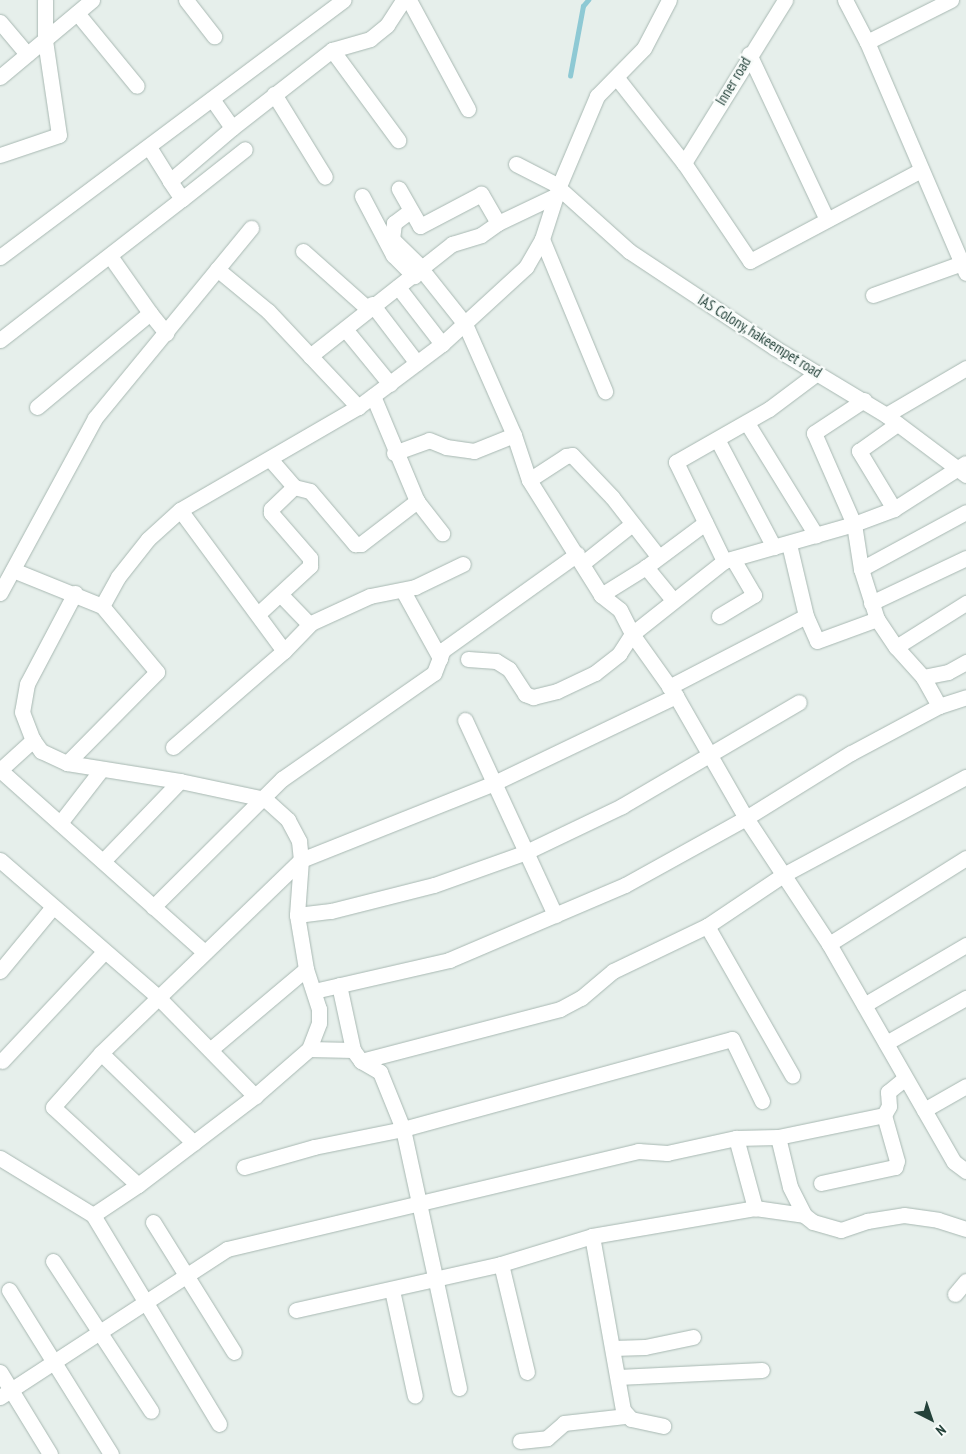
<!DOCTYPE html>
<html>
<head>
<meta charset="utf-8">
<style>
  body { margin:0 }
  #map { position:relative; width:966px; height:1454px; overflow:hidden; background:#e6efeb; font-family:"PT Sans Narrow",sans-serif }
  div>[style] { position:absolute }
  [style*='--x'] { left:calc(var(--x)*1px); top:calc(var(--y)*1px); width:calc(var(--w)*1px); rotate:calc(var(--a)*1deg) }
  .stream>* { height:4.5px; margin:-2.25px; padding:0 2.25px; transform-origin:2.25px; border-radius:2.25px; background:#8ec9d4 }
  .roads { filter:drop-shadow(0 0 1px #a8b8b2) drop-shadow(0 0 1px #a8b8b2) }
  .minor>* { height:15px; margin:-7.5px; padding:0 7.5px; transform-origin:7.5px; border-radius:7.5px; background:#fff }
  span { translate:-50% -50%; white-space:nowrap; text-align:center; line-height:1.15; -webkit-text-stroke:4.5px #f7fbf9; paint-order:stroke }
  .street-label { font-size:15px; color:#24423a }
  .north { position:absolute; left:906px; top:1394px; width:50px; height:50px; -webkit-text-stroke:4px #f7fbf9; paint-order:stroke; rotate:139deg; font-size:14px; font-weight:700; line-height:20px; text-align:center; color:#24423a }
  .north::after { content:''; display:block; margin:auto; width:18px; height:22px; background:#24423a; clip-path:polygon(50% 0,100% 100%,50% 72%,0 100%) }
</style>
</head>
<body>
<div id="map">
  <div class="stream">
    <div style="--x:570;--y:76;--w:71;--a:-79.5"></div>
    <div style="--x:583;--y:6;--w:8;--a:-50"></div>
  </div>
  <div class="roads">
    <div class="minor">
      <div style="--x:186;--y:0;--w:46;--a:52.1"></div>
      <div style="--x:409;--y:0;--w:124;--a:61.6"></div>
      <div style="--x:845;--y:0;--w:47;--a:62.4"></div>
      <div style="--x:867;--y:42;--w:251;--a:66.8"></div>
      <div style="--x:77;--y:13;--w:94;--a:50.6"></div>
      <div style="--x:0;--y:22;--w:42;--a:49.8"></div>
      <div style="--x:867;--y:42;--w:94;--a:-26.6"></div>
      <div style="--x:332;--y:50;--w:112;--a:53.7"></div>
      <div style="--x:749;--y:54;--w:183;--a:64.8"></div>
      <div style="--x:0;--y:77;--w:120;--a:-39.9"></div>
      <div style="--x:617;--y:78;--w:108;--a:51.8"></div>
      <div style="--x:684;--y:163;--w:118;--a:56"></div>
      <div style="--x:750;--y:261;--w:194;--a:-28"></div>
      <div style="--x:274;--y:94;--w:97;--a:58.4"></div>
      <div style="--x:212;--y:99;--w:35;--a:55"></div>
      <div style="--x:149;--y:147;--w:40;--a:58"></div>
      <div style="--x:0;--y:155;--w:62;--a:-18.7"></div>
      <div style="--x:59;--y:135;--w:96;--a:-98.4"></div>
      <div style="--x:45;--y:40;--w:40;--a:-90"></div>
      <div style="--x:684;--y:163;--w:192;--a:-58.2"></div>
      <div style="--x:516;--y:164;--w:48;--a:27.1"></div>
      <div style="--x:560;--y:189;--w:93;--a:41.9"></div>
      <div style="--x:629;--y:251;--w:175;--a:33.6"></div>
      <div style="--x:775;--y:348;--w:130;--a:31.1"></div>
      <div style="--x:886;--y:415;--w:100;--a:36.9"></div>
      <div style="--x:362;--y:196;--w:67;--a:62.3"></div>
      <div style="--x:393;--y:255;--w:30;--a:45"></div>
      <div style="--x:182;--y:199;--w:80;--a:-38.4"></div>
      <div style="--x:410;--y:211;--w:20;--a:143"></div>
      <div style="--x:394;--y:223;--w:16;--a:97"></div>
      <div style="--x:392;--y:239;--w:43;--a:44.1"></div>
      <div style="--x:498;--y:223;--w:68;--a:-25.4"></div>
      <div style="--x:542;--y:239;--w:165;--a:67.5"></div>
      <div style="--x:303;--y:251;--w:87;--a:41.7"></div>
      <div style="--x:110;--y:256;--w:70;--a:54.9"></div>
      <div style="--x:0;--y:257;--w:429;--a:-36.8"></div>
      <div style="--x:217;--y:269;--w:66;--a:39.5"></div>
      <div style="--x:268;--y:311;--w:132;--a:46.8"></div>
      <div style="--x:422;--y:270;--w:69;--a:51.5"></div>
      <div style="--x:465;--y:324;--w:121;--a:66.2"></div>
      <div style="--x:514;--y:435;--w:47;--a:71.6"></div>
      <div style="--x:529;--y:480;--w:136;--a:57.9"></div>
      <div style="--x:601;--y:595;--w:24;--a:38"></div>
      <div style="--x:620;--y:610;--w:27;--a:63"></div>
      <div style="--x:632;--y:634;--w:76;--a:54.6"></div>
      <div style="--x:676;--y:696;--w:141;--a:60.2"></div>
      <div style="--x:746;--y:818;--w:151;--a:56.6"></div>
      <div style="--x:829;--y:944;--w:251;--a:60.2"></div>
      <div style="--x:954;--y:1162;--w:15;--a:37"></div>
      <div style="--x:398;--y:287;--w:72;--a:52.3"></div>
      <div style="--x:873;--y:295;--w:95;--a:-19.8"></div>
      <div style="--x:372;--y:304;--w:74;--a:52.7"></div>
      <div style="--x:345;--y:329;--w:71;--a:50.7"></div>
      <div style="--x:0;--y:340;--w:230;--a:-37.8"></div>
      <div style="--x:182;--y:199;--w:22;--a:-124"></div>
      <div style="--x:170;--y:181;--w:82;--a:-40.5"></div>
      <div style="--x:232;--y:128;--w:127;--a:-38"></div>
      <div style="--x:332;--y:50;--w:40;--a:-16"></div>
      <div style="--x:370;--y:39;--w:22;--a:-39"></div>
      <div style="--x:387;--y:25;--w:30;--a:-57"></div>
      <div style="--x:310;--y:356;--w:181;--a:-38.3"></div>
      <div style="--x:452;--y:244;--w:30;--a:-17"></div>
      <div style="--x:481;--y:235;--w:21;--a:-35"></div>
      <div style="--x:498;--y:223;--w:34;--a:-120"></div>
      <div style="--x:481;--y:194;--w:69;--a:152.3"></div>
      <div style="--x:420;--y:226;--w:43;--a:-119.6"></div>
      <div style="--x:373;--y:396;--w:114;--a:67.3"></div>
      <div style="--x:417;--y:501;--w:41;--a:52"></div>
      <div style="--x:864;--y:400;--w:60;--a:146.6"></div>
      <div style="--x:814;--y:433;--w:99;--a:66.3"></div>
      <div style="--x:854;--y:524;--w:46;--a:81.2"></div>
      <div style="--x:861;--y:569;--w:52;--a:72.3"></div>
      <div style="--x:877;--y:619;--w:34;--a:56"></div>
      <div style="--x:896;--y:647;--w:40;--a:48"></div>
      <div style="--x:923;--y:677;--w:33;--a:61"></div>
      <div style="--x:37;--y:407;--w:147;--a:-39.8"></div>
      <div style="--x:150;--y:313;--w:26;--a:51"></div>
      <div style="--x:886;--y:415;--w:93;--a:-30.4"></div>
      <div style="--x:747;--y:423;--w:132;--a:58.4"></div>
      <div style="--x:718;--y:441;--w:120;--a:62.2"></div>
      <div style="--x:394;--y:453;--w:37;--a:-20"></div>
      <div style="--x:429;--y:440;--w:18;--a:22"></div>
      <div style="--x:446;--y:447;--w:28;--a:8"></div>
      <div style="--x:474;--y:451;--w:43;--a:-21.8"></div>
      <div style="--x:270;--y:459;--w:37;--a:49"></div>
      <div style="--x:294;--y:487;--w:16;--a:14"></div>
      <div style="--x:310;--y:491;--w:70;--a:49.7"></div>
      <div style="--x:355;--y:544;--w:6;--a:0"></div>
      <div style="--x:361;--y:544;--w:71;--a:-37.5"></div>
      <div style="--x:529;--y:480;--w:44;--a:-33"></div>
      <div style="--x:566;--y:456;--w:6;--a:-9"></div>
      <div style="--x:572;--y:455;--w:58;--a:46.4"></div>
      <div style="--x:612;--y:497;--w:75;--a:52.1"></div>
      <div style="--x:894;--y:509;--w:68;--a:-121.1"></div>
      <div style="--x:859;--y:451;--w:47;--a:-35.4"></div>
      <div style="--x:724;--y:561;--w:110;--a:-115.9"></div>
      <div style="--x:676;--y:462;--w:107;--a:-29.7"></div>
      <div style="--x:769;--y:409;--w:60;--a:-36.9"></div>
      <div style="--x:583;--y:563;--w:63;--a:-38.5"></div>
      <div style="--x:861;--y:569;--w:119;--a:-28.5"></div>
      <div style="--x:13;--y:570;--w:96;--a:22"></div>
      <div style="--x:102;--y:606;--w:86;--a:50.2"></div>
      <div style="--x:157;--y:672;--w:128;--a:134.7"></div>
      <div style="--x:403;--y:591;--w:77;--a:61.1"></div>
      <div style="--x:0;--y:593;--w:199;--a:-61.5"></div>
      <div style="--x:95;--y:418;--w:246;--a:-50.6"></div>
      <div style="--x:75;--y:593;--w:103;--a:117.8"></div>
      <div style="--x:27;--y:684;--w:28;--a:100"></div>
      <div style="--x:22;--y:712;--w:30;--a:69"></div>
      <div style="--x:33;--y:740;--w:14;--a:54"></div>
      <div style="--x:41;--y:751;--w:29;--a:25"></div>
      <div style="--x:67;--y:763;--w:114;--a:9.1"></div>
      <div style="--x:180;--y:781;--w:87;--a:12"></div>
      <div style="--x:265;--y:799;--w:31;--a:42"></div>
      <div style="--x:288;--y:820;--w:24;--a:62"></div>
      <div style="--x:299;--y:841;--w:19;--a:84"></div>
      <div style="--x:301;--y:860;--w:55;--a:94.2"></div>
      <div style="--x:297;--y:915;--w:55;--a:80.5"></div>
      <div style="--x:306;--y:969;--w:42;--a:72"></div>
      <div style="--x:319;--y:1009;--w:14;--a:90"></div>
      <div style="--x:319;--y:1023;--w:28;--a:111"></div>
      <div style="--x:309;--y:1049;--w:72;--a:139"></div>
      <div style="--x:255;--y:1096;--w:147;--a:142.7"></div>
      <div style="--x:138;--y:1185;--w:54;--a:146.3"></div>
      <div style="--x:281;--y:595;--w:40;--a:46"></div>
      <div style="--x:601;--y:595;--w:53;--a:-31.9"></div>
      <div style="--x:673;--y:600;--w:43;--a:-129.3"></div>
      <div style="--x:646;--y:567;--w:74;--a:-36.7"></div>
      <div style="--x:871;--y:603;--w:105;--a:-25.3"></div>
      <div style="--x:102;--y:606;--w:33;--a:-61"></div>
      <div style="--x:118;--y:577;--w:48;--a:-51.7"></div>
      <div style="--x:148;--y:539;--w:43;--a:-42.2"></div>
      <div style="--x:180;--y:510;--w:206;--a:-30.1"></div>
      <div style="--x:358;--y:407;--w:105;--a:-36.9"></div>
      <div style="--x:442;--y:344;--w:114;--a:-42.5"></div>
      <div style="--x:526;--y:267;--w:32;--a:-60"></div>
      <div style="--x:542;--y:239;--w:56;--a:-72.2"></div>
      <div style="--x:559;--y:186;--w:98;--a:-67.1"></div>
      <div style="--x:597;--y:96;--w:67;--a:-45.6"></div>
      <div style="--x:644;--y:48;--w:54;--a:-62.5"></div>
      <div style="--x:258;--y:614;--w:71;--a:-42.7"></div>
      <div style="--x:310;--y:566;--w:8;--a:-90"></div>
      <div style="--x:310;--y:558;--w:60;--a:-130.9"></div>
      <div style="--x:271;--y:513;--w:4;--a:-90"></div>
      <div style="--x:271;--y:509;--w:32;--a:-44"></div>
      <div style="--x:719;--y:616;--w:41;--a:-31"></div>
      <div style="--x:754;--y:595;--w:42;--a:-120.3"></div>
      <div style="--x:806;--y:616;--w:27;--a:66"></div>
      <div style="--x:817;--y:641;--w:64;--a:-20.1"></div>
      <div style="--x:896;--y:647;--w:83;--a:-32.2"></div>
      <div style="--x:284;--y:651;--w:39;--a:-46"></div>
      <div style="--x:311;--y:623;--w:65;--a:-24.6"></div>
      <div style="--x:370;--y:596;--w:46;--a:-11.3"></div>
      <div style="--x:415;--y:587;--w:53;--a:-25.6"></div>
      <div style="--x:468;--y:659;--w:28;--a:4"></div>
      <div style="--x:496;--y:661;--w:15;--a:32"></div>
      <div style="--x:509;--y:669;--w:30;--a:57"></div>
      <div style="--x:525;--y:694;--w:9;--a:21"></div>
      <div style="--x:533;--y:697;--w:25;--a:-14"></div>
      <div style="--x:557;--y:691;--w:42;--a:-25.3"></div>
      <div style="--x:595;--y:673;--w:31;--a:-38"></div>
      <div style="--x:619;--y:654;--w:24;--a:-57"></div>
      <div style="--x:632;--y:634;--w:117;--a:-38.4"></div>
      <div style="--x:724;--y:561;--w:135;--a:-15.9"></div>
      <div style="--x:854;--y:524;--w:43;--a:-20.6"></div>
      <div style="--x:894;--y:509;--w:85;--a:-32.6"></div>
      <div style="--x:923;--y:677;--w:25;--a:-11"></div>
      <div style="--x:948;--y:672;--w:21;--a:-29"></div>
      <div style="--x:669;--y:687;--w:154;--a:-27.4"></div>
      <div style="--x:806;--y:616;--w:74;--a:-103.3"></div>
      <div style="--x:465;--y:720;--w:215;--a:65.2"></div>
      <div style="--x:173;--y:747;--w:147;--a:-40.9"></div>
      <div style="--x:284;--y:651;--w:175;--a:-126.4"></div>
      <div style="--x:0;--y:770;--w:273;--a:41.7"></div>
      <div style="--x:0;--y:770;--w:45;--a:-42.3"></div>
      <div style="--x:60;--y:823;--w:67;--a:-52.3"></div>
      <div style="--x:0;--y:860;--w:209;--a:40.9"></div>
      <div style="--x:158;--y:997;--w:139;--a:45.6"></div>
      <div style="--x:103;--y:861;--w:111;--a:-46.1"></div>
      <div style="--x:153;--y:907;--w:182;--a:-44.8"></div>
      <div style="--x:282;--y:779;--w:185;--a:-34.9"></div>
      <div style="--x:434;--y:673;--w:25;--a:-69"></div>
      <div style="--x:443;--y:650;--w:165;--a:-35.6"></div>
      <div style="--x:297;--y:915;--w:34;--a:-7"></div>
      <div style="--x:331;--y:911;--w:106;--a:-14.2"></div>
      <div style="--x:434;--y:885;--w:96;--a:-19.6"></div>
      <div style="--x:524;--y:853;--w:109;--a:-25.6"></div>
      <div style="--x:622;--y:806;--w:205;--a:-30.4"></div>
      <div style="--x:707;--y:926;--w:172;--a:60.3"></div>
      <div style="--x:829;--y:944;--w:162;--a:-32.1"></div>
      <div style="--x:0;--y:971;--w:82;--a:-50.5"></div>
      <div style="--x:339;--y:985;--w:66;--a:77.8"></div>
      <div style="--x:353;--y:1050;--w:14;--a:54"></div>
      <div style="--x:361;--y:1061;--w:22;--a:30"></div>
      <div style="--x:380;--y:1072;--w:61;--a:68"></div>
      <div style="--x:403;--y:1129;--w:265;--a:77.8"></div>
      <div style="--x:314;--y:991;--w:139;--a:-12.9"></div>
      <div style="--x:449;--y:960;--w:191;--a:-23.1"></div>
      <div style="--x:625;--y:885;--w:138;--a:-29"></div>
      <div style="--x:746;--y:818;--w:123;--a:-31.8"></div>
      <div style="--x:851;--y:753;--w:100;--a:-28.1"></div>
      <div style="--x:939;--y:706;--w:28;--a:-18"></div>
      <div style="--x:864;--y:1005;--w:118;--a:-30.5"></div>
      <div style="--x:886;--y:1043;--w:92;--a:-29.4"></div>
      <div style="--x:211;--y:1049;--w:124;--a:-40.1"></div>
      <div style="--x:309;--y:1049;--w:44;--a:1.3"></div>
      <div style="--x:101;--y:1053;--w:129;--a:44.1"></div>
      <div style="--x:2;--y:1061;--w:149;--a:-46.9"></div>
      <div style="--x:361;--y:1061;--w:206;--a:-14.6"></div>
      <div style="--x:560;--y:1009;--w:24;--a:-28"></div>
      <div style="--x:581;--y:998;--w:42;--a:-40.2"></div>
      <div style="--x:613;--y:971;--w:104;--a:-25.6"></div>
      <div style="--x:707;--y:926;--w:92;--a:-33.9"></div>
      <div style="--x:783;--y:875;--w:208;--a:-28.2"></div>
      <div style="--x:924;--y:1110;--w:48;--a:-29.7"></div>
      <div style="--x:778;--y:1137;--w:51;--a:76.5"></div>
      <div style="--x:790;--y:1187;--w:31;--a:63"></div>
      <div style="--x:736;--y:1138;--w:73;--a:74.8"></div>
      <div style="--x:0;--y:1158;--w:109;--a:31.5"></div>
      <div style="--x:93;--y:1215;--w:244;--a:58.9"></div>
      <div style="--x:244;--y:1167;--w:73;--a:-15.9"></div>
      <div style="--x:314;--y:1147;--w:91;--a:-11.4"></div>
      <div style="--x:403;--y:1129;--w:341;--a:-15.3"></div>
      <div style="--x:732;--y:1039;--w:69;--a:64.2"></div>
      <div style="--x:821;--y:1183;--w:76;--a:-12.2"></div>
      <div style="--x:895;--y:1167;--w:6;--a:-72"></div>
      <div style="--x:897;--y:1161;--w:48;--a:-105.8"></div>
      <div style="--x:138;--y:1185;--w:115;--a:-137.5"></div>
      <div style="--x:53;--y:1107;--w:72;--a:-48.4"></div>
      <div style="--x:101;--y:1053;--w:278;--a:-44"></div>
      <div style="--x:301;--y:860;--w:206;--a:-21.7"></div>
      <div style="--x:492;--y:784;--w:204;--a:-25.6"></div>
      <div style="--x:153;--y:1222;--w:153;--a:58.1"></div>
      <div style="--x:592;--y:1236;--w:177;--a:79.9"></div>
      <div style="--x:623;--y:1410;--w:12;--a:48"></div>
      <div style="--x:631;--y:1419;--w:33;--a:12"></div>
      <div style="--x:53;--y:1261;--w:179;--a:56.8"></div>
      <div style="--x:501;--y:1264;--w:111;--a:76.5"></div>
      <div style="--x:9;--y:1290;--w:193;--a:58.1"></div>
      <div style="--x:392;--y:1290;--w:108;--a:77.8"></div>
      <div style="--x:955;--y:1294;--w:17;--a:-50"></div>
      <div style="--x:296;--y:1310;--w:210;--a:-12.6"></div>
      <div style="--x:501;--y:1264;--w:95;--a:-17.1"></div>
      <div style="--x:592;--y:1236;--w:165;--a:-9.7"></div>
      <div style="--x:755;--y:1208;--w:49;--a:8.1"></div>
      <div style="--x:804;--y:1215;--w:11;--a:38"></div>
      <div style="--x:813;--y:1222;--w:29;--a:16"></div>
      <div style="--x:841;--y:1230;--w:28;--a:-19"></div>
      <div style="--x:867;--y:1221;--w:37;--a:-9"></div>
      <div style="--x:904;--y:1215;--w:34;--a:8"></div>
      <div style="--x:938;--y:1220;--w:29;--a:18"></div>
      <div style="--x:613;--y:1348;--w:32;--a:-2"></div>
      <div style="--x:645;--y:1347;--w:49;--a:-11.8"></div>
      <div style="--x:0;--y:1372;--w:96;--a:58.6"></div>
      <div style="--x:618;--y:1377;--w:144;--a:-2.8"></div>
      <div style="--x:0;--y:1397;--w:271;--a:-33.1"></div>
      <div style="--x:227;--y:1249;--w:423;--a:-13.4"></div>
      <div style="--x:638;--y:1151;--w:29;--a:4"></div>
      <div style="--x:667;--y:1153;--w:71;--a:-12.3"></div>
      <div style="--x:736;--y:1138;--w:42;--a:-1.4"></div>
      <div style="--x:778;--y:1137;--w:108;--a:-11.7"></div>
      <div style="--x:884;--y:1115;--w:10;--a:-61"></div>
      <div style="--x:889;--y:1106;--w:14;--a:-94"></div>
      <div style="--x:888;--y:1092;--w:22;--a:-39"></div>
      <div style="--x:520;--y:1441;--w:27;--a:-6"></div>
      <div style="--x:547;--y:1438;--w:23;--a:-41"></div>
      <div style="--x:564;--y:1423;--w:61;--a:-6.5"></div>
    </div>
  </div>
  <div class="street-label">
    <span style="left:733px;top:81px;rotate:-59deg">Inner road</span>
    <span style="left:760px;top:336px;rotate:32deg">IAS Colony, hakeempet road</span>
  </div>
  <div class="north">N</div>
</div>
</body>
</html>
